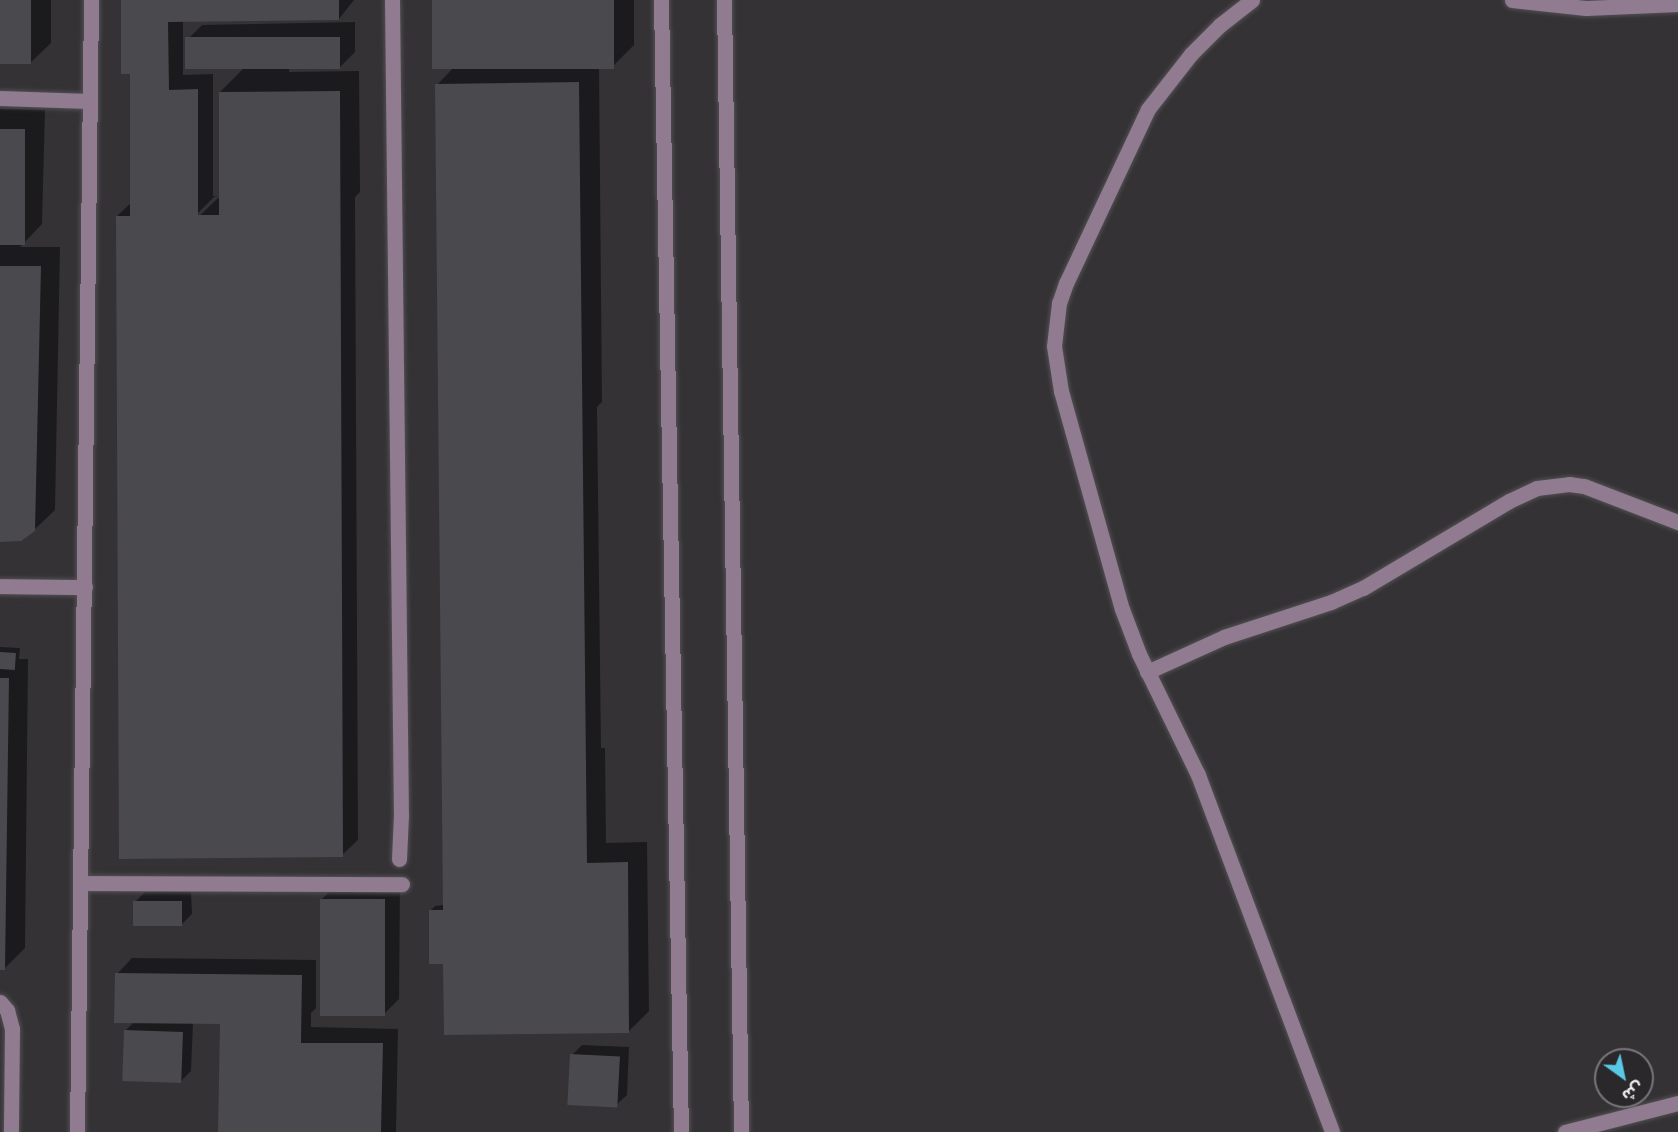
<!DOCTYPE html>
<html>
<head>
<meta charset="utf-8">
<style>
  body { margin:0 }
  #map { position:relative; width:1678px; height:1132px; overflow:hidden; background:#343235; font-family:"Roboto Condensed","Noto Sans Arabic",sans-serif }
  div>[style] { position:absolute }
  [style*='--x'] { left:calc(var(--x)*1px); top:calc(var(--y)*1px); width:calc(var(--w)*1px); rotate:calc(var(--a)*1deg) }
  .shadow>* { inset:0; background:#0007 }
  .building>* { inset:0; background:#4a494e; transform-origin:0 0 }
  .roads { filter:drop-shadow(0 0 2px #525053) drop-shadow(0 0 2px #525053) }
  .minor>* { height:15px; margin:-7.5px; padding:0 7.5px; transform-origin:7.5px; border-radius:7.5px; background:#907b90 }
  span { translate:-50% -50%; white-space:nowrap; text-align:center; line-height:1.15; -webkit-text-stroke:4.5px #2a282b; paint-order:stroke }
  .north { position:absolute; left:1594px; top:1048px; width:60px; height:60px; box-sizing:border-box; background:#2a282b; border:2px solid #787679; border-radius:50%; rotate:147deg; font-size:16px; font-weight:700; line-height:24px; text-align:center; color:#edecee }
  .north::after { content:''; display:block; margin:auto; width:21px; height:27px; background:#58c8e4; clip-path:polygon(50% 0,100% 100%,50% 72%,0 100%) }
</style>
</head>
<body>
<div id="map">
  <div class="shadow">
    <div style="clip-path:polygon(0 0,51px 0,51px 43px,30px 63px,0 63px)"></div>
    <div style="clip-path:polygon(122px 0,354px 0,339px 19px,183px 20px,183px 75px,213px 74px,213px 196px,218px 197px,214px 197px,192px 219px,194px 221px,218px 198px,221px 200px,220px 92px,243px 69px,187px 40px,202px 25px,355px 22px,355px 52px,339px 68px,289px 69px,289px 72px,359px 71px,360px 192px,355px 197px,358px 840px,342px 855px,117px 216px,132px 202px,131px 73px)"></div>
    <div style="clip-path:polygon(433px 0,634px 0,634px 45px,614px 65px,599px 65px,602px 402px,597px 407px,601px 748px,605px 748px,606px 843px,647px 842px,649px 1011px,629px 1031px,445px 960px,430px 911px,435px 906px,444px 905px,437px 85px,454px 67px)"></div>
    <div style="clip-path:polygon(0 109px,45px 110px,42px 224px,20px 247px,60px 247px,55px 510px,34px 530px,0 540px)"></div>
    <div style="clip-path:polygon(0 647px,20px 648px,19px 659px,28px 659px,25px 948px,4px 969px,0 969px)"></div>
    <div style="clip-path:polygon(337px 884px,400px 884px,399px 999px,384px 1014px,322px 899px)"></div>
    <div style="clip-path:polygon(145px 892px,191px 892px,192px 914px,181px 925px,134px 903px)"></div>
    <div style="clip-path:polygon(132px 958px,316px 960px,316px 1008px,311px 1013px,311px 1027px,398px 1029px,396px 1132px,219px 1132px,223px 1023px,193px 1023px,191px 1071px,181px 1081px,126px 1030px,134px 1022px,117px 974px)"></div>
    <div style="clip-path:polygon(582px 1045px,629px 1047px,627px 1095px,616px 1105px,572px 1055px)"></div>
  </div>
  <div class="building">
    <div style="left:0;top:0;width:31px;height:64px"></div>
    <div style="clip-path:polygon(121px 0,339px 0,339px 20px,168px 22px,169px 90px,198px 89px,198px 215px,219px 215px,219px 92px,340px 91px,343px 857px,119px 859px,116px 216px,130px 216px,130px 74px,121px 74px)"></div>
    <div style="left:432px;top:0;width:182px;height:69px"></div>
    <div style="left:340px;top:37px;width:32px;height:155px;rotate:90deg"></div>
    <div style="clip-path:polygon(579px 82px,587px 863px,628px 862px,629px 1033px,444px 1035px,443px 964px,429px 964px,429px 910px,443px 910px,435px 84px)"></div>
    <div style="left:0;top:129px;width:25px;height:116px"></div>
    <div style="clip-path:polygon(0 266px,41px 266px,35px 531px,21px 541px,0 542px)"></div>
    <div style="left:0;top:652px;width:16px;height:17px;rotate:4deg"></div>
    <div style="clip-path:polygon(0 678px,9px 678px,5px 970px,0 970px)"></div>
    <div style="left:320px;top:899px;width:65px;height:117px"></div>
    <div style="left:182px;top:901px;width:25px;height:49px;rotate:90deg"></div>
    <div style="clip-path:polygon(115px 973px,302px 975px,301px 1043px,383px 1043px,381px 1132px,218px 1132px,220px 1024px,114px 1023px)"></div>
    <div style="left:124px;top:1030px;width:59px;height:51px;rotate:2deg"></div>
    <div style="left:570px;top:1054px;width:50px;height:51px;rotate:3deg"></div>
  </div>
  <div class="roads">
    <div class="minor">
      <div style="--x:392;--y:0;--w:815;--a:89.37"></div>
      <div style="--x:401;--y:815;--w:44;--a:92.6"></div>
      <div style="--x:661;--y:0;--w:1132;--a:88.99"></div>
      <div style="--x:724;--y:0;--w:1132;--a:89.14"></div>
      <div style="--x:1252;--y:0;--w:41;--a:142"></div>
      <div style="--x:1220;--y:25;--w:41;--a:135"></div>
      <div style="--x:1191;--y:54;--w:70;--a:128"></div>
      <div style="--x:1148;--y:109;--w:192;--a:115.2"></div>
      <div style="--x:1066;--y:283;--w:21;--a:109"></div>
      <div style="--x:1059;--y:303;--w:43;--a:96.6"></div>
      <div style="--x:1054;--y:346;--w:46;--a:81.2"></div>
      <div style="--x:1061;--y:391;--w:226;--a:74.4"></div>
      <div style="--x:1122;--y:609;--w:48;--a:69.3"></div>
      <div style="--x:1139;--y:654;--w:135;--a:64"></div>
      <div style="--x:1198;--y:775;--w:381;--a:69.4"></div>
      <div style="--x:1512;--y:0;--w:74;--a:6.2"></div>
      <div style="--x:1586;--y:8;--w:92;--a:-2.5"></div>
      <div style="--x:0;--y:98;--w:89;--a:1.9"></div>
      <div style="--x:0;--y:586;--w:85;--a:0.7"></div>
      <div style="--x:1147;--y:672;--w:85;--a:-24.4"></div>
      <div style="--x:1224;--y:637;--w:113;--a:-18.1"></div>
      <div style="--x:1331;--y:602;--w:35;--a:-24"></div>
      <div style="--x:1363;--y:588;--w:170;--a:-30.8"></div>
      <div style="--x:1509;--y:501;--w:31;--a:-25"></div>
      <div style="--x:1537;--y:488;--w:32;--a:-7"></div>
      <div style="--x:1569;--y:484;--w:15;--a:8"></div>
      <div style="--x:1584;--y:486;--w:101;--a:21"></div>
      <div style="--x:81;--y:883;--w:321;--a:0.2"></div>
      <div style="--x:0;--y:1002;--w:11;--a:49"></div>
      <div style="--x:7;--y:1010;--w:20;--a:75"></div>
      <div style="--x:12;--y:1029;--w:103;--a:90.6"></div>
      <div style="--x:77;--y:1132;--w:1132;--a:-89.29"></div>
      <div style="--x:1565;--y:1132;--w:117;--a:-14.4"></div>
    </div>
  </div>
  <div class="north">ش</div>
</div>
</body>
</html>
